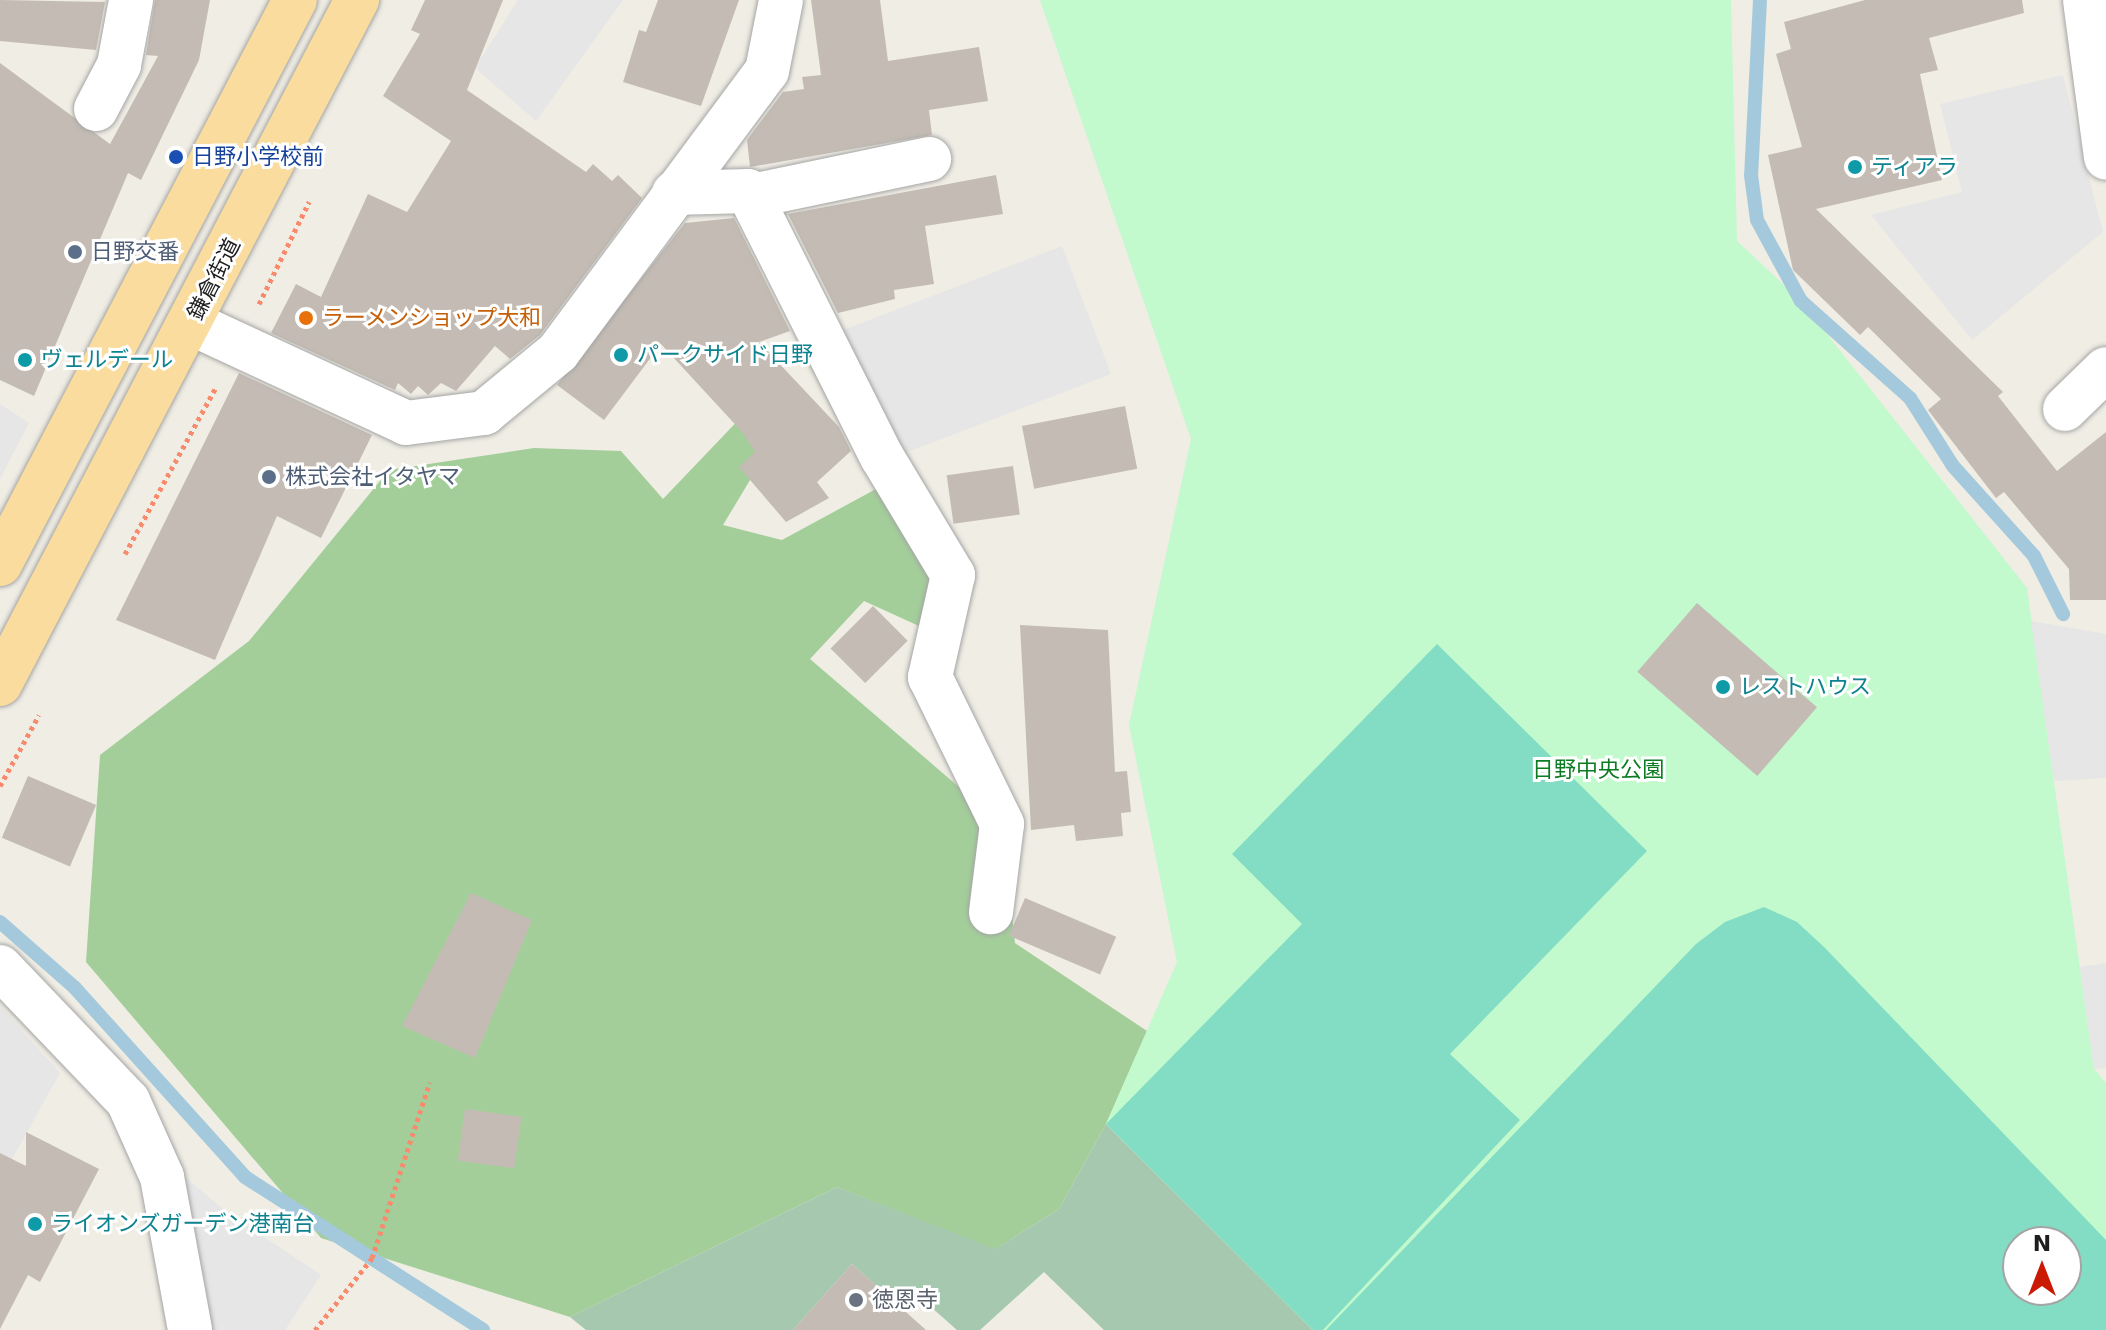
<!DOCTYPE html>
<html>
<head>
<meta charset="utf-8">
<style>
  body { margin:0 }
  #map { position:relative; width:2106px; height:1330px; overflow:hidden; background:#efede4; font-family:"DejaVu Sans","Noto Sans JP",sans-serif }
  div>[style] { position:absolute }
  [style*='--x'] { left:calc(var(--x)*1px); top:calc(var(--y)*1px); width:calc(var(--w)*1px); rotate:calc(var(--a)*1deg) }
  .forest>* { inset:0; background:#a3ce9a }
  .cemetery>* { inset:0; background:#a6c8af }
  .park>* { inset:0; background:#c2f9cd }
  .pitch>* { inset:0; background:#83ddc5 }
  .parking>* { inset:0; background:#e6e6e6; transform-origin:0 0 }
  .stream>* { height:14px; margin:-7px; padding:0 7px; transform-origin:7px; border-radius:7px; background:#a5c9dc }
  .building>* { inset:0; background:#c4bcb4; transform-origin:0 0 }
  .path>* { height:5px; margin-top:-2.5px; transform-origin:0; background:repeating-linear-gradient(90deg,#f88b6d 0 4px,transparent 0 8px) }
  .roads { filter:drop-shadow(0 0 2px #a5a5a5) drop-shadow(0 0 2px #a5a5a5) }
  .minor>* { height:44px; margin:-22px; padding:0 22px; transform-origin:22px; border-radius:22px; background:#fff }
  .major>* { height:44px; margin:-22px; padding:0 22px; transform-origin:22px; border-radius:22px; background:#fadd9e }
  .dots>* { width:22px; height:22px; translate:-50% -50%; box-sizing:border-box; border:4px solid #fff; border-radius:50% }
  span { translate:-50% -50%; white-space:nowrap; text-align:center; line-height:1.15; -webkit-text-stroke:6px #fff; paint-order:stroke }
  .transit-label { font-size:22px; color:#164399 }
  .left { translate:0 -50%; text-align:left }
  .culture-label { font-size:22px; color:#0d838f }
  .service-label { font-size:22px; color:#4e5e75 }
  .street-label { font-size:22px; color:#1e1e1e }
  .food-label { font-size:22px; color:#c56008 }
  .park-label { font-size:22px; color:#0d7c23 }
  .worship-label { font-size:22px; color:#5b616d }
  .north { position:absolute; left:2002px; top:1226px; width:80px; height:80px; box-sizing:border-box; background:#fff; border:2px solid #a5a5a5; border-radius:50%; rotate:0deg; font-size:22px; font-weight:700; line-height:32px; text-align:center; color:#1e1e1e }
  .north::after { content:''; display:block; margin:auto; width:28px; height:36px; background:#ca1a03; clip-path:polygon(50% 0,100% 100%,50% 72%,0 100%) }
</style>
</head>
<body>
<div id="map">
  <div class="forest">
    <div style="clip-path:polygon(767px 390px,797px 402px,723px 525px,782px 540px,887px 483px,942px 576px,930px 631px,864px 601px,810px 659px,1002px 824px,1015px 943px,1147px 1031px,1106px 1124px,1059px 1209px,994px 1250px,837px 1187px,570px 1317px,321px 1238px,86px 962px,100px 755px,249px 641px,389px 470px,534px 448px,621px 451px,663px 499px)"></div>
  </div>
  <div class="cemetery">
    <div style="clip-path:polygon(1106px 1124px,1313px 1330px,1104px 1330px,1044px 1272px,980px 1330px,957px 1330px,914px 1292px,901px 1308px,852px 1264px,793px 1330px,586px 1330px,570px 1317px,837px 1187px,995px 1249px,1059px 1209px)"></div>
  </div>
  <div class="park">
    <div style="clip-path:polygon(evenodd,1040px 0,1731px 0,1737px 241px,1801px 301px,2027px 588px,2094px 1069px,2106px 1083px,2106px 1330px,1313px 1330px,1106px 1124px,1177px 962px,1129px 725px,1191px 439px,1040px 0,2018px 1242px,2066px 1242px,2066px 1290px,2018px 1290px,2018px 1242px)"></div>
  </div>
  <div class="pitch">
    <div style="clip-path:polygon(1437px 644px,1647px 851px,1450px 1054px,1520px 1120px,1323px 1330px,1313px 1330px,1106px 1124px,1302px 924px,1232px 854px)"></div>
    <div style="clip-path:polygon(evenodd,1764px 907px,1797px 922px,1824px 947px,2106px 1240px,2106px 1330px,1326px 1330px,1696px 944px,1725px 922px,1764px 907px,2066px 1242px,2066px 1290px,2018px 1290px,2018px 1242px,2066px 1242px)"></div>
  </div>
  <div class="parking">
    <div style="clip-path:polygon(518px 0,623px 0,536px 121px,475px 68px)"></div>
    <div style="clip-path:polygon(2063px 75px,2103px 232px,1972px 340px,1871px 215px,1962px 192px,1940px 104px)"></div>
    <div style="left:1062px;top:246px;width:137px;height:251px;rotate:69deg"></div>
    <div style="clip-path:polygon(0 404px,29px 423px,0 479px)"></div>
    <div style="clip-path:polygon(2031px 621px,2106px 634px,2106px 778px,2054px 781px)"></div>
    <div style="clip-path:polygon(2106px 963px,2106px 1068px,2094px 1069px,2080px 967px)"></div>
    <div style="clip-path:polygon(0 1006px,60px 1073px,12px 1159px,0 1153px)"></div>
    <div style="clip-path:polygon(149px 1147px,223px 1209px,321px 1275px,285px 1330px,211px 1330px)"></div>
  </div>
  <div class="stream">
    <div style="--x:1760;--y:0;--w:175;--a:92.9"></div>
    <div style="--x:1751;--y:175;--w:45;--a:82.4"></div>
    <div style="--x:1757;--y:220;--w:92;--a:61.5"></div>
    <div style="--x:1801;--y:301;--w:146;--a:41.7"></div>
    <div style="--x:1910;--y:398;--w:80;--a:57.7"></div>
    <div style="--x:1953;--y:466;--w:121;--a:48"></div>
    <div style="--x:2034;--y:556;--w:65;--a:63.4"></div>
    <div style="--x:0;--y:922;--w:100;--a:41.3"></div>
    <div style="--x:75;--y:988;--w:254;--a:48"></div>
    <div style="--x:245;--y:1177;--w:283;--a:32.7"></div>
  </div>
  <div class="building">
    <div style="clip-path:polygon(0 0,105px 2px,96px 50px,0 41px)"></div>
    <div style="clip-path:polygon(155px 0,210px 0,199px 60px,141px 180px,128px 173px,34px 396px,0 380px,0 63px,110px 144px,158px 56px,146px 55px)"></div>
    <div style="clip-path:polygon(425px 0,503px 0,467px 90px,586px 172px,593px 164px,612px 181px,618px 175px,642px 198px,540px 335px,510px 359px,495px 346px,456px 391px,441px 383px,428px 395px,418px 386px,411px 394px,398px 383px,395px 390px,271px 333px,296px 284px,321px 297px,368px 194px,407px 212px,451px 141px,383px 96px,420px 34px,411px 30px)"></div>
    <div style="clip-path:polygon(658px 0,739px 0,701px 106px,623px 82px,639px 30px,646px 32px)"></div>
    <div style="clip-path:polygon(811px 0,880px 0,888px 61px,979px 47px,988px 101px,929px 110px,932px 135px,750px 167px,747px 140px,783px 92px,804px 89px,802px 77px,821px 75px)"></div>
    <div style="clip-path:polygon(1865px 0,2022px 0,2024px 13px,1929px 38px,1938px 70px,1920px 74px,1942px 180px,1816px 209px,2003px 392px,1998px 396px,2057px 471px,2106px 432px,2106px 600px,2070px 600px,2069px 569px,2004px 492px,1996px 498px,1928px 410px,1941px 399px,1868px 327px,1860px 335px,1793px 270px,1768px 155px,1802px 147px,1776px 54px,1791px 49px,1784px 22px)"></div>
    <div style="clip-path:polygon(996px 175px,1003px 214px,925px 226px,934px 284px,894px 290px,895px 299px,838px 313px,788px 214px)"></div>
    <div style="clip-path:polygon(734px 218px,790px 331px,759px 342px,839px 427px,851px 451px,817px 482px,829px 498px,786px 522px,739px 467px,755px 452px,743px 433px,661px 344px,604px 420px,557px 385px,685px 223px)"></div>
    <div style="clip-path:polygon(239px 373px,372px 435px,321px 538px,277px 516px,215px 660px,116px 620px)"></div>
    <div style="left:1125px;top:406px;width:64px;height:105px;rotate:79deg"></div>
    <div style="left:1013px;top:466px;width:49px;height:67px;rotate:82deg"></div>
    <div style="left:1697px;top:603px;width:159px;height:91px;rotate:41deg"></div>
    <div style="left:873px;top:606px;width:49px;height:60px;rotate:45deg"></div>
    <div style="clip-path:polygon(1020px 625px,1108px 630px,1115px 772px,1127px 771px,1131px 812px,1121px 813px,1123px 836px,1076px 841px,1074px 825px,1031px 830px)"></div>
    <div style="left:28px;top:776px;width:74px;height:67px;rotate:23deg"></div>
    <div style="clip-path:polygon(471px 893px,532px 920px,475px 1058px,402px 1026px)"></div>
    <div style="left:1025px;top:898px;width:99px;height:41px;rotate:23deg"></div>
    <div style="left:465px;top:1109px;width:57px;height:52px;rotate:8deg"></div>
    <div style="clip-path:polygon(26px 1132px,99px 1169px,40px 1282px,28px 1275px,0 1329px,0 1153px,26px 1166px)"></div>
    <div style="clip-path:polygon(852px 1264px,926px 1330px,793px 1330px)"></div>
  </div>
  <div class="path">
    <div style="--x:259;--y:304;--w:114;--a:-63.9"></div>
    <div style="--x:125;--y:554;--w:190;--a:-61.4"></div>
    <div style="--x:0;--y:786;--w:81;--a:-61.2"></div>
    <div style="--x:315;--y:1330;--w:92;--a:-51.6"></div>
    <div style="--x:372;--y:1258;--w:185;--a:-71.8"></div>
  </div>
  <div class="roads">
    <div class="minor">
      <div style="--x:2085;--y:0;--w:159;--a:82.4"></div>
      <div style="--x:96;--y:109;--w:50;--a:-62.4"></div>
      <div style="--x:119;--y:65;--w:66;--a:-79.5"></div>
      <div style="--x:674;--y:193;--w:74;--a:-1.5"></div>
      <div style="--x:748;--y:191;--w:298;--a:63.3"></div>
      <div style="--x:882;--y:457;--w:138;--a:59"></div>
      <div style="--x:953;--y:575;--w:105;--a:102.7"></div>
      <div style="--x:930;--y:677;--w:164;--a:63.9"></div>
      <div style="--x:1002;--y:824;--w:89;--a:97.1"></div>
      <div style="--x:752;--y:196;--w:181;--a:-11.8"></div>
      <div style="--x:191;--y:323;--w:237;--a:24.9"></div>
      <div style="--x:406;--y:423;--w:79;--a:-7.3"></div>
      <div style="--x:484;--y:413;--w:96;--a:-39.5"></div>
      <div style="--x:558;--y:352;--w:350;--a:-53.4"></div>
      <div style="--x:767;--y:71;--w:72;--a:-78.8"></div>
      <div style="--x:2065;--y:409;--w:57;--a:-44.3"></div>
      <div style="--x:0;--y:967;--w:185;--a:46.3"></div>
      <div style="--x:128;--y:1101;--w:83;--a:65.9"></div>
      <div style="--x:162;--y:1177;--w:156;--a:79.6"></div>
    </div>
    <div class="major">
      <div style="--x:0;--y:564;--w:636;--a:-62.39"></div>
      <div style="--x:0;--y:684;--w:772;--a:-62.44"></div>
    </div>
  </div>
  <div class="dots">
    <div style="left:176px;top:157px;background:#1a4fb4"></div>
    <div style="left:1855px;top:167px;background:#0f9aa8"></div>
    <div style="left:75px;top:252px;background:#5c6f8a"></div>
    <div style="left:306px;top:318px;background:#e8710a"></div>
    <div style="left:621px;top:355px;background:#0f9aa8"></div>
    <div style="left:25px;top:360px;background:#0f9aa8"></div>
    <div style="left:269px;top:477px;background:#5c6f8a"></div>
    <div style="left:1723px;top:687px;background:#0f9aa8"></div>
    <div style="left:35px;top:1224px;background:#0f9aa8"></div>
    <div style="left:856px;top:1300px;background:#6b7280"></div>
  </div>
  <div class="transit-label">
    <span class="left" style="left:192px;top:157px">日野小学校前</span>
  </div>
  <div class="culture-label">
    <span class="left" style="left:1871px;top:167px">ティアラ</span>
    <span class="left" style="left:637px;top:355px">パークサイド日野</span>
    <span class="left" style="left:41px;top:360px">ヴェルデール</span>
    <span class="left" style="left:1739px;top:687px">レストハウス</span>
    <span class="left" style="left:51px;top:1224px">ライオンズガーデン港南台</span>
  </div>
  <div class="service-label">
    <span class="left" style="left:91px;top:252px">日野交番</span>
    <span class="left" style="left:285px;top:477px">株式会社イタヤマ</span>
  </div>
  <div class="street-label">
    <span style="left:214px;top:279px;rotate:-63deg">鎌倉街道</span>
  </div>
  <div class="food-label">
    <span class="left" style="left:322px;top:318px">ラーメンショップ大和</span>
  </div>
  <div class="park-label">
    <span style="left:1598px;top:770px">日野中央公園</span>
  </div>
  <div class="worship-label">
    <span class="left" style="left:872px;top:1300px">徳恩寺</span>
  </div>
  <div class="north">N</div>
</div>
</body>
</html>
